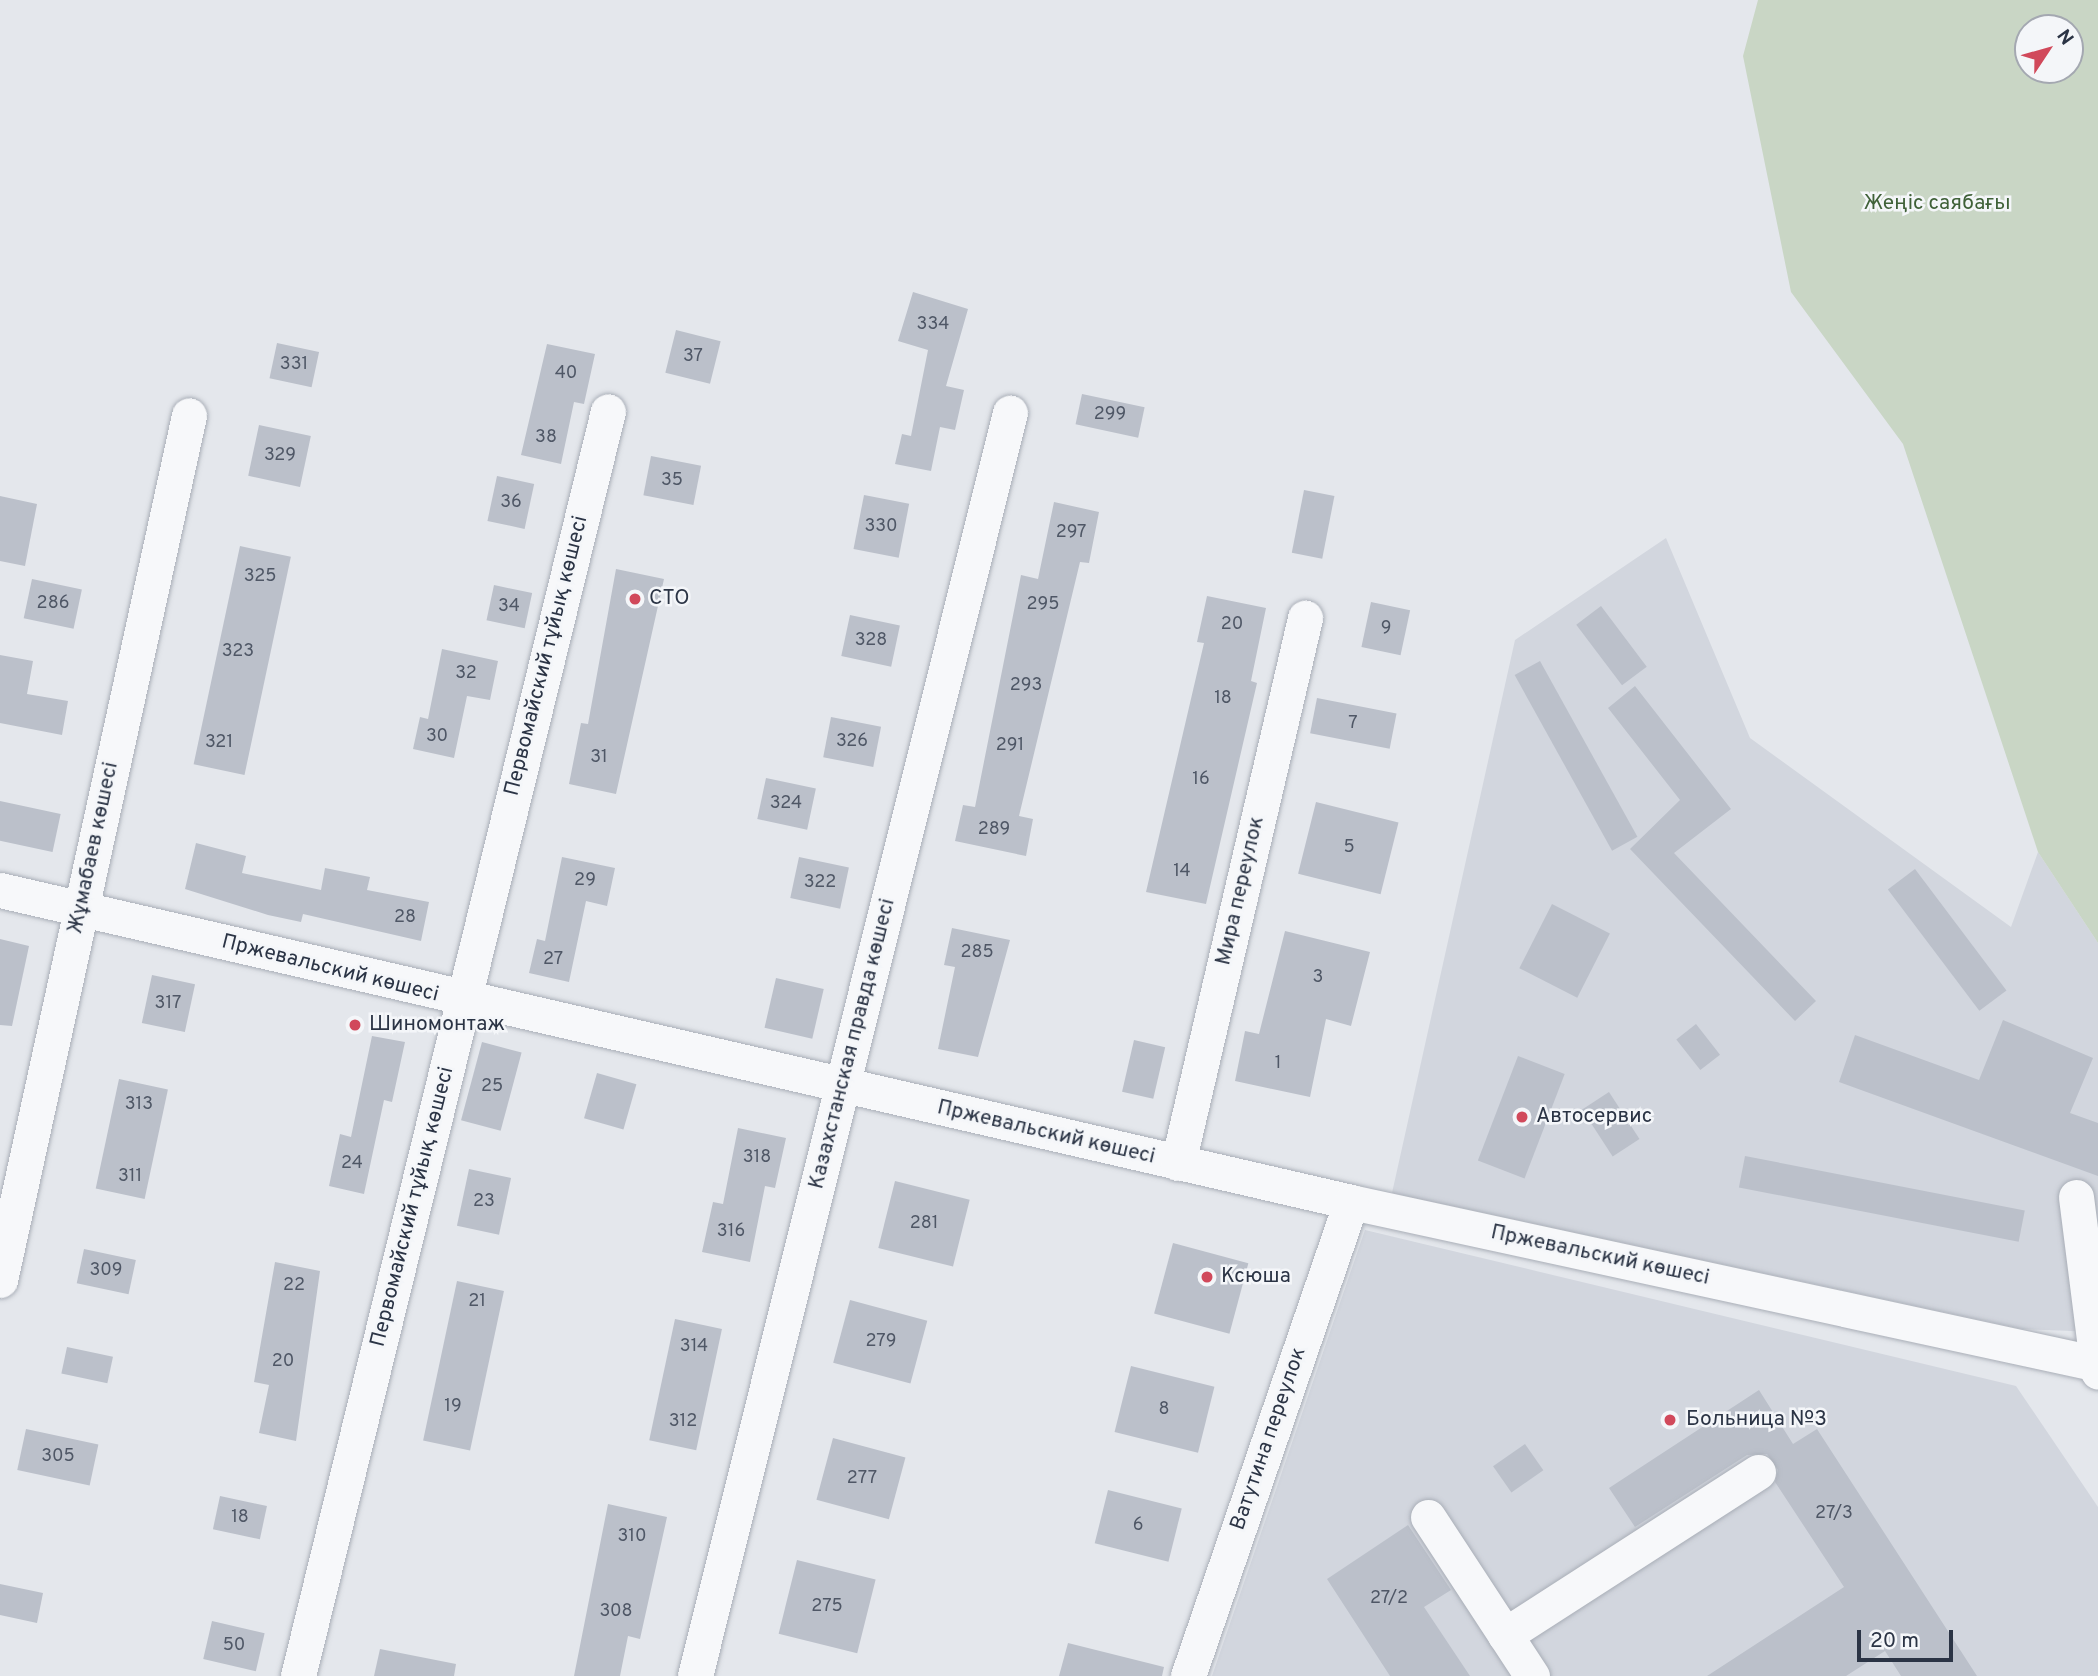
<!DOCTYPE html>
<html>
<head>
<meta charset="utf-8">
<style>
  body { margin:0 }
  #map { position:relative; width:2098px; height:1676px; overflow:hidden; background:#e4e7ec; font-family:Overpass,sans-serif }
  div>[style] { position:absolute }
  [style*='--x'] { left:calc(var(--x)*1px); top:calc(var(--y)*1px); width:calc(var(--w)*1px); rotate:calc(var(--a)*1deg) }
  .built>* { inset:0; background:#d2d6de }
  .green>* { inset:0; background:#c9d6c5 }
  .building>* { inset:0; background:#bbc0ca; transform-origin:0 0 }
  .roads { filter:drop-shadow(0 0 2px #a9aeb7) drop-shadow(0 0 2px #a9aeb7) }
  .minor>* { height:35px; margin:-17.5px; padding:0 17.5px; transform-origin:17.5px; border-radius:17.5px; background:#f7f8fa }
  .dots>* { width:19px; height:19px; translate:-50% -50%; box-sizing:border-box; border:4px solid #f4f6f9; border-radius:50% }
  span { translate:-50% -50%; white-space:nowrap; text-align:center; line-height:1.15; -webkit-text-stroke:5px #f4f6f9; paint-order:stroke }
  .number-label { font-size:18px; color:#4f5766 }
  .number-label span { -webkit-text-stroke-width:0 }
  .park-label { font-size:21px; color:#3f6138 }
  .poi-label { font-size:21px; color:#2b3445 }
  .left { translate:0 -50%; text-align:left }
  .street-label { font-size:21px; color:#2b3445 }
  .north { position:absolute; left:2014px; top:14px; width:70px; height:70px; box-sizing:border-box; background:#f4f6f9; border:2px solid #a4a8b1; border-radius:50%; rotate:54deg; font-size:19px; font-weight:700; line-height:28px; text-align:center; color:#2b3445 }
  .north::after { content:''; display:block; margin:auto; width:24px; height:32px; background:#d1495b; clip-path:polygon(50% 0,100% 100%,50% 72%,0 100%) }
  .scale { position:absolute; left:1857px; top:1630px; width:96px; height:32px; box-sizing:border-box; border:4px solid #2b3445; border-top:0; padding-left:9px; font-size:21px; line-height:24px; white-space:nowrap; color:#2b3445; -webkit-text-stroke:5px #f4f6f9; paint-order:stroke }
</style>
</head>
<body>
<div id="map">
  <div class="built">
    <div style="clip-path:polygon(1666px 538px,1750px 738px,2011px 927px,2038px 852px,2098px 943px,2098px 1332px,2022px 1329px,1392px 1193px,1515px 640px)"></div>
    <div style="clip-path:polygon(1365px 1230px,2016px 1386px,2098px 1507px,2098px 1676px,1212px 1676px)"></div>
  </div>
  <div class="green">
    <div style="clip-path:polygon(evenodd,1758px 0,2098px 0,2098px 943px,2038px 852px,1903px 444px,1791px 292px,1743px 56px,1758px 0,2070px 28px,2070px 70px,2028px 70px,2028px 28px,2070px 28px)"></div>
  </div>
  <div class="building">
    <div style="clip-path:polygon(913px 292px,968px 309px,946px 386px,964px 390px,955px 430px,940px 427px,931px 471px,895px 464px,902px 434px,911px 436px,928px 350px,898px 341px)"></div>
    <div style="left:676px;top:330px;width:46px;height:44px;rotate:14deg"></div>
    <div style="left:277px;top:343px;width:43px;height:36px;rotate:12deg"></div>
    <div style="clip-path:polygon(547px 344px,595px 354px,584px 404px,574px 402px,561px 464px,521px 455px)"></div>
    <div style="left:1082px;top:394px;width:64px;height:31px;rotate:12deg"></div>
    <div style="left:259px;top:425px;width:53px;height:52px;rotate:12deg"></div>
    <div style="left:651px;top:456px;width:51px;height:40px;rotate:11deg"></div>
    <div style="left:497px;top:476px;width:38px;height:46px;rotate:12deg"></div>
    <div style="left:1304px;top:490px;width:31px;height:64px;rotate:11deg"></div>
    <div style="left:864px;top:495px;width:46px;height:55px;rotate:11deg"></div>
    <div style="clip-path:polygon(0 496px,37px 504px,25px 566px,0 561px)"></div>
    <div style="clip-path:polygon(1054px 502px,1099px 512px,1089px 563px,1080px 562px,1019px 816px,1033px 819px,1026px 856px,955px 841px,963px 805px,975px 807px,1021px 575px,1038px 579px)"></div>
    <div style="left:240px;top:546px;width:52px;height:223px;rotate:12deg"></div>
    <div style="clip-path:polygon(616px 569px,664px 579px,616px 794px,569px 784px,581px 723px,588px 724px)"></div>
    <div style="left:32px;top:579px;width:51px;height:40px;rotate:12deg"></div>
    <div style="left:494px;top:585px;width:39px;height:36px;rotate:12deg"></div>
    <div style="clip-path:polygon(1207px 596px,1266px 608px,1251px 681px,1257px 683px,1206px 904px,1146px 892px,1204px 643px,1197px 642px)"></div>
    <div style="left:1371px;top:602px;width:40px;height:46px;rotate:12deg"></div>
    <div style="left:1601px;top:606px;width:76px;height:31px;rotate:53deg"></div>
    <div style="left:850px;top:615px;width:51px;height:42px;rotate:12deg"></div>
    <div style="clip-path:polygon(442px 649px,498px 661px,490px 700px,467px 696px,454px 758px,413px 749px,420px 717px,428px 719px)"></div>
    <div style="clip-path:polygon(0 655px,33px 661px,27px 694px,68px 701px,62px 735px,0 723px)"></div>
    <div style="left:1540px;top:661px;width:201px;height:29px;rotate:61deg"></div>
    <div style="clip-path:polygon(1635px 686px,1731px 809px,1674px 853px,1816px 1001px,1795px 1021px,1630px 849px,1680px 800px,1608px 708px)"></div>
    <div style="left:1317px;top:698px;width:81px;height:36px;rotate:11deg"></div>
    <div style="left:831px;top:717px;width:51px;height:41px;rotate:11deg"></div>
    <div style="left:766px;top:778px;width:51px;height:42px;rotate:12deg"></div>
    <div style="left:0;top:801px;width:62px;height:39px;rotate:12deg"></div>
    <div style="left:1316px;top:802px;width:85px;height:74px;rotate:14deg"></div>
    <div style="clip-path:polygon(196px 843px,246px 856px,242px 873px,321px 890px,325px 868px,370px 877px,367px 890px,429px 902px,421px 941px,303px 914px,301px 922px,268px 915px,185px 889px)"></div>
    <div style="clip-path:polygon(562px 857px,615px 868px,607px 906px,586px 901px,569px 982px,529px 973px,537px 939px,545px 941px)"></div>
    <div style="left:799px;top:857px;width:51px;height:42px;rotate:12deg"></div>
    <div style="left:1915px;top:869px;width:152px;height:34px;rotate:53deg"></div>
    <div style="left:1552px;top:904px;width:65px;height:72px;rotate:27deg"></div>
    <div style="clip-path:polygon(952px 928px,1010px 940px,978px 1057px,938px 1049px,955px 967px,944px 965px)"></div>
    <div style="clip-path:polygon(1285px 931px,1370px 952px,1351px 1026px,1326px 1019px,1310px 1097px,1235px 1081px,1245px 1031px,1259px 1034px)"></div>
    <div style="clip-path:polygon(0 939px,29px 946px,12px 1026px,0 1025px)"></div>
    <div style="left:152px;top:975px;width:44px;height:49px;rotate:12deg"></div>
    <div style="left:776px;top:978px;width:49px;height:51px;rotate:13deg"></div>
    <div style="clip-path:polygon(2003px 1020px,2093px 1058px,2070px 1113px,2098px 1123px,2098px 1176px,1839px 1082px,1855px 1035px,1979px 1080px)"></div>
    <div style="left:1696px;top:1024px;width:39px;height:25px;rotate:52deg"></div>
    <div style="clip-path:polygon(372px 1036px,405px 1042px,392px 1102px,384px 1100px,364px 1194px,329px 1186px,340px 1134px,351px 1137px)"></div>
    <div style="left:1134px;top:1040px;width:32px;height:53px;rotate:13deg"></div>
    <div style="left:482px;top:1042px;width:41px;height:81px;rotate:15deg"></div>
    <div style="left:1518px;top:1056px;width:50px;height:112px;rotate:21deg"></div>
    <div style="left:597px;top:1073px;width:41px;height:47px;rotate:16deg"></div>
    <div style="left:119px;top:1079px;width:50px;height:112px;rotate:12deg"></div>
    <div style="left:1609px;top:1092px;width:56px;height:32px;rotate:57deg"></div>
    <div style="clip-path:polygon(738px 1128px,786px 1138px,775px 1188px,765px 1186px,750px 1262px,702px 1252px,713px 1202px,723px 1204px)"></div>
    <div style="left:1745px;top:1156px;width:285px;height:32px;rotate:11deg"></div>
    <div style="left:469px;top:1169px;width:43px;height:58px;rotate:12deg"></div>
    <div style="left:895px;top:1181px;width:77px;height:69px;rotate:14deg"></div>
    <div style="left:1173px;top:1243px;width:78px;height:73px;rotate:15deg"></div>
    <div style="left:84px;top:1249px;width:53px;height:35px;rotate:12deg"></div>
    <div style="clip-path:polygon(275px 1262px,320px 1271px,296px 1441px,259px 1433px,269px 1385px,254px 1382px)"></div>
    <div style="left:457px;top:1281px;width:48px;height:163px;rotate:12deg"></div>
    <div style="left:850px;top:1300px;width:80px;height:65px;rotate:15deg"></div>
    <div style="left:675px;top:1319px;width:48px;height:124px;rotate:12deg"></div>
    <div style="left:67px;top:1347px;width:47px;height:27px;rotate:12deg"></div>
    <div style="left:1131px;top:1366px;width:86px;height:68px;rotate:14deg"></div>
    <div style="clip-path:polygon(1759px 1390px,1793px 1444px,1817px 1429px,1977px 1676px,1901px 1676px,1885px 1651px,1846px 1676px,1707px 1676px,1844px 1587px,1775px 1482px,1778px 1470px,1767px 1454px,1747px 1455px,1635px 1527px,1609px 1488px)"></div>
    <div style="left:26px;top:1429px;width:74px;height:42px;rotate:12deg"></div>
    <div style="left:833px;top:1438px;width:75px;height:64px;rotate:15deg"></div>
    <div style="left:1525px;top:1444px;width:32px;height:39px;rotate:55deg"></div>
    <div style="left:1108px;top:1490px;width:76px;height:55px;rotate:14deg"></div>
    <div style="left:220px;top:1496px;width:48px;height:34px;rotate:12deg"></div>
    <div style="clip-path:polygon(608px 1504px,667px 1517px,640px 1639px,628px 1636px,620px 1676px,574px 1676px)"></div>
    <div style="clip-path:polygon(1408px 1525px,1451px 1590px,1424px 1607px,1470px 1676px,1390px 1676px,1327px 1579px)"></div>
    <div style="left:797px;top:1560px;width:81px;height:76px;rotate:14deg"></div>
    <div style="clip-path:polygon(0 1584px,43px 1593px,37px 1623px,0 1615px)"></div>
    <div style="left:212px;top:1621px;width:54px;height:39px;rotate:13deg"></div>
    <div style="clip-path:polygon(1068px 1643px,1164px 1667px,1162px 1676px,1059px 1676px)"></div>
    <div style="clip-path:polygon(380px 1649px,456px 1664px,454px 1676px,374px 1676px)"></div>
  </div>
  <div class="roads">
    <div class="minor">
      <div style="--x:0;--y:890;--w:1387;--a:13"></div>
      <div style="--x:1351;--y:1202;--w:764;--a:12.24"></div>
      <div style="--x:1178;--y:1163;--w:560;--a:-76.88"></div>
      <div style="--x:2076;--y:1197;--w:176;--a:82.8"></div>
      <div style="--x:0;--y:1280;--w:885;--a:-77.67"></div>
      <div style="--x:1428;--y:1517;--w:190;--a:56.8"></div>
      <div style="--x:1505;--y:1635;--w:301;--a:-32.8"></div>
      <div style="--x:298;--y:1676;--w:1302;--a:-76.23"></div>
      <div style="--x:695;--y:1676;--w:1302;--a:-76"></div>
      <div style="--x:1188;--y:1676;--w:501;--a:-71.02"></div>
    </div>
  </div>
  <div class="dots">
    <div style="left:635px;top:599px;background:#d1495b"></div>
    <div style="left:355px;top:1025px;background:#d1495b"></div>
    <div style="left:1522px;top:1117px;background:#d1495b"></div>
    <div style="left:1207px;top:1277px;background:#d1495b"></div>
    <div style="left:1670px;top:1420px;background:#d1495b"></div>
  </div>
  <div class="number-label">
    <span style="left:933px;top:325px">334</span>
    <span style="left:693px;top:357px">37</span>
    <span style="left:294px;top:365px">331</span>
    <span style="left:566px;top:374px">40</span>
    <span style="left:1110px;top:415px">299</span>
    <span style="left:546px;top:438px">38</span>
    <span style="left:280px;top:456px">329</span>
    <span style="left:672px;top:481px">35</span>
    <span style="left:511px;top:503px">36</span>
    <span style="left:881px;top:527px">330</span>
    <span style="left:1071px;top:533px">297</span>
    <span style="left:260px;top:577px">325</span>
    <span style="left:53px;top:604px">286</span>
    <span style="left:1043px;top:605px">295</span>
    <span style="left:509px;top:607px">34</span>
    <span style="left:1232px;top:625px">20</span>
    <span style="left:1386px;top:629px">9</span>
    <span style="left:871px;top:641px">328</span>
    <span style="left:238px;top:652px">323</span>
    <span style="left:466px;top:674px">32</span>
    <span style="left:1026px;top:686px">293</span>
    <span style="left:1223px;top:699px">18</span>
    <span style="left:1353px;top:724px">7</span>
    <span style="left:437px;top:737px">30</span>
    <span style="left:852px;top:742px">326</span>
    <span style="left:219px;top:743px">321</span>
    <span style="left:1010px;top:746px">291</span>
    <span style="left:599px;top:758px">31</span>
    <span style="left:1201px;top:780px">16</span>
    <span style="left:786px;top:804px">324</span>
    <span style="left:994px;top:830px">289</span>
    <span style="left:1349px;top:848px">5</span>
    <span style="left:1182px;top:872px">14</span>
    <span style="left:585px;top:881px">29</span>
    <span style="left:820px;top:883px">322</span>
    <span style="left:405px;top:918px">28</span>
    <span style="left:977px;top:953px">285</span>
    <span style="left:553px;top:960px">27</span>
    <span style="left:1318px;top:978px">3</span>
    <span style="left:168px;top:1004px">317</span>
    <span style="left:1278px;top:1064px">1</span>
    <span style="left:492px;top:1087px">25</span>
    <span style="left:139px;top:1105px">313</span>
    <span style="left:757px;top:1158px">318</span>
    <span style="left:352px;top:1164px">24</span>
    <span style="left:130px;top:1177px">311</span>
    <span style="left:484px;top:1202px">23</span>
    <span style="left:924px;top:1224px">281</span>
    <span style="left:731px;top:1232px">316</span>
    <span style="left:106px;top:1271px">309</span>
    <span style="left:294px;top:1286px">22</span>
    <span style="left:477px;top:1302px">21</span>
    <span style="left:881px;top:1342px">279</span>
    <span style="left:694px;top:1347px">314</span>
    <span style="left:283px;top:1362px">20</span>
    <span style="left:453px;top:1407px">19</span>
    <span style="left:1164px;top:1410px">8</span>
    <span style="left:683px;top:1422px">312</span>
    <span style="left:58px;top:1457px">305</span>
    <span style="left:862px;top:1479px">277</span>
    <span style="left:1834px;top:1514px">27/3</span>
    <span style="left:240px;top:1518px">18</span>
    <span style="left:1138px;top:1526px">6</span>
    <span style="left:632px;top:1537px">310</span>
    <span style="left:1389px;top:1599px">27/2</span>
    <span style="left:827px;top:1607px">275</span>
    <span style="left:616px;top:1612px">308</span>
    <span style="left:234px;top:1646px">50</span>
  </div>
  <div class="park-label">
    <span style="left:1937px;top:204px">Жеңіс саябағы</span>
  </div>
  <div class="poi-label">
    <span class="left" style="left:649px;top:599px">СТО</span>
    <span class="left" style="left:369px;top:1025px">Шиномонтаж</span>
    <span class="left" style="left:1536px;top:1117px">Автосервис</span>
    <span class="left" style="left:1221px;top:1277px">Ксюша</span>
    <span class="left" style="left:1686px;top:1420px">Больница №3</span>
  </div>
  <div class="street-label">
    <span style="left:547px;top:656px;rotate:-76deg">Первомайский тұйық көшесі</span>
    <span style="left:94px;top:848px;rotate:-78deg">Жұмабаев көшесі</span>
    <span style="left:1241px;top:891px;rotate:-77deg">Мира переулок</span>
    <span style="left:330px;top:969px;rotate:14deg">Пржевальский көшесі</span>
    <span style="left:853px;top:1044px;rotate:-76deg">Казахстанская правда көшесі</span>
    <span style="left:1046px;top:1133px;rotate:13deg">Пржевальский көшесі</span>
    <span style="left:413px;top:1207px;rotate:-76deg">Первомайский тұйық көшесі</span>
    <span style="left:1600px;top:1256px;rotate:12deg">Пржевальский көшесі</span>
    <span style="left:1269px;top:1439px;rotate:-71deg">Ватутина переулок</span>
  </div>
  <div class="north">N</div>
  <div class="scale">20 m</div>
</div>
</body>
</html>
